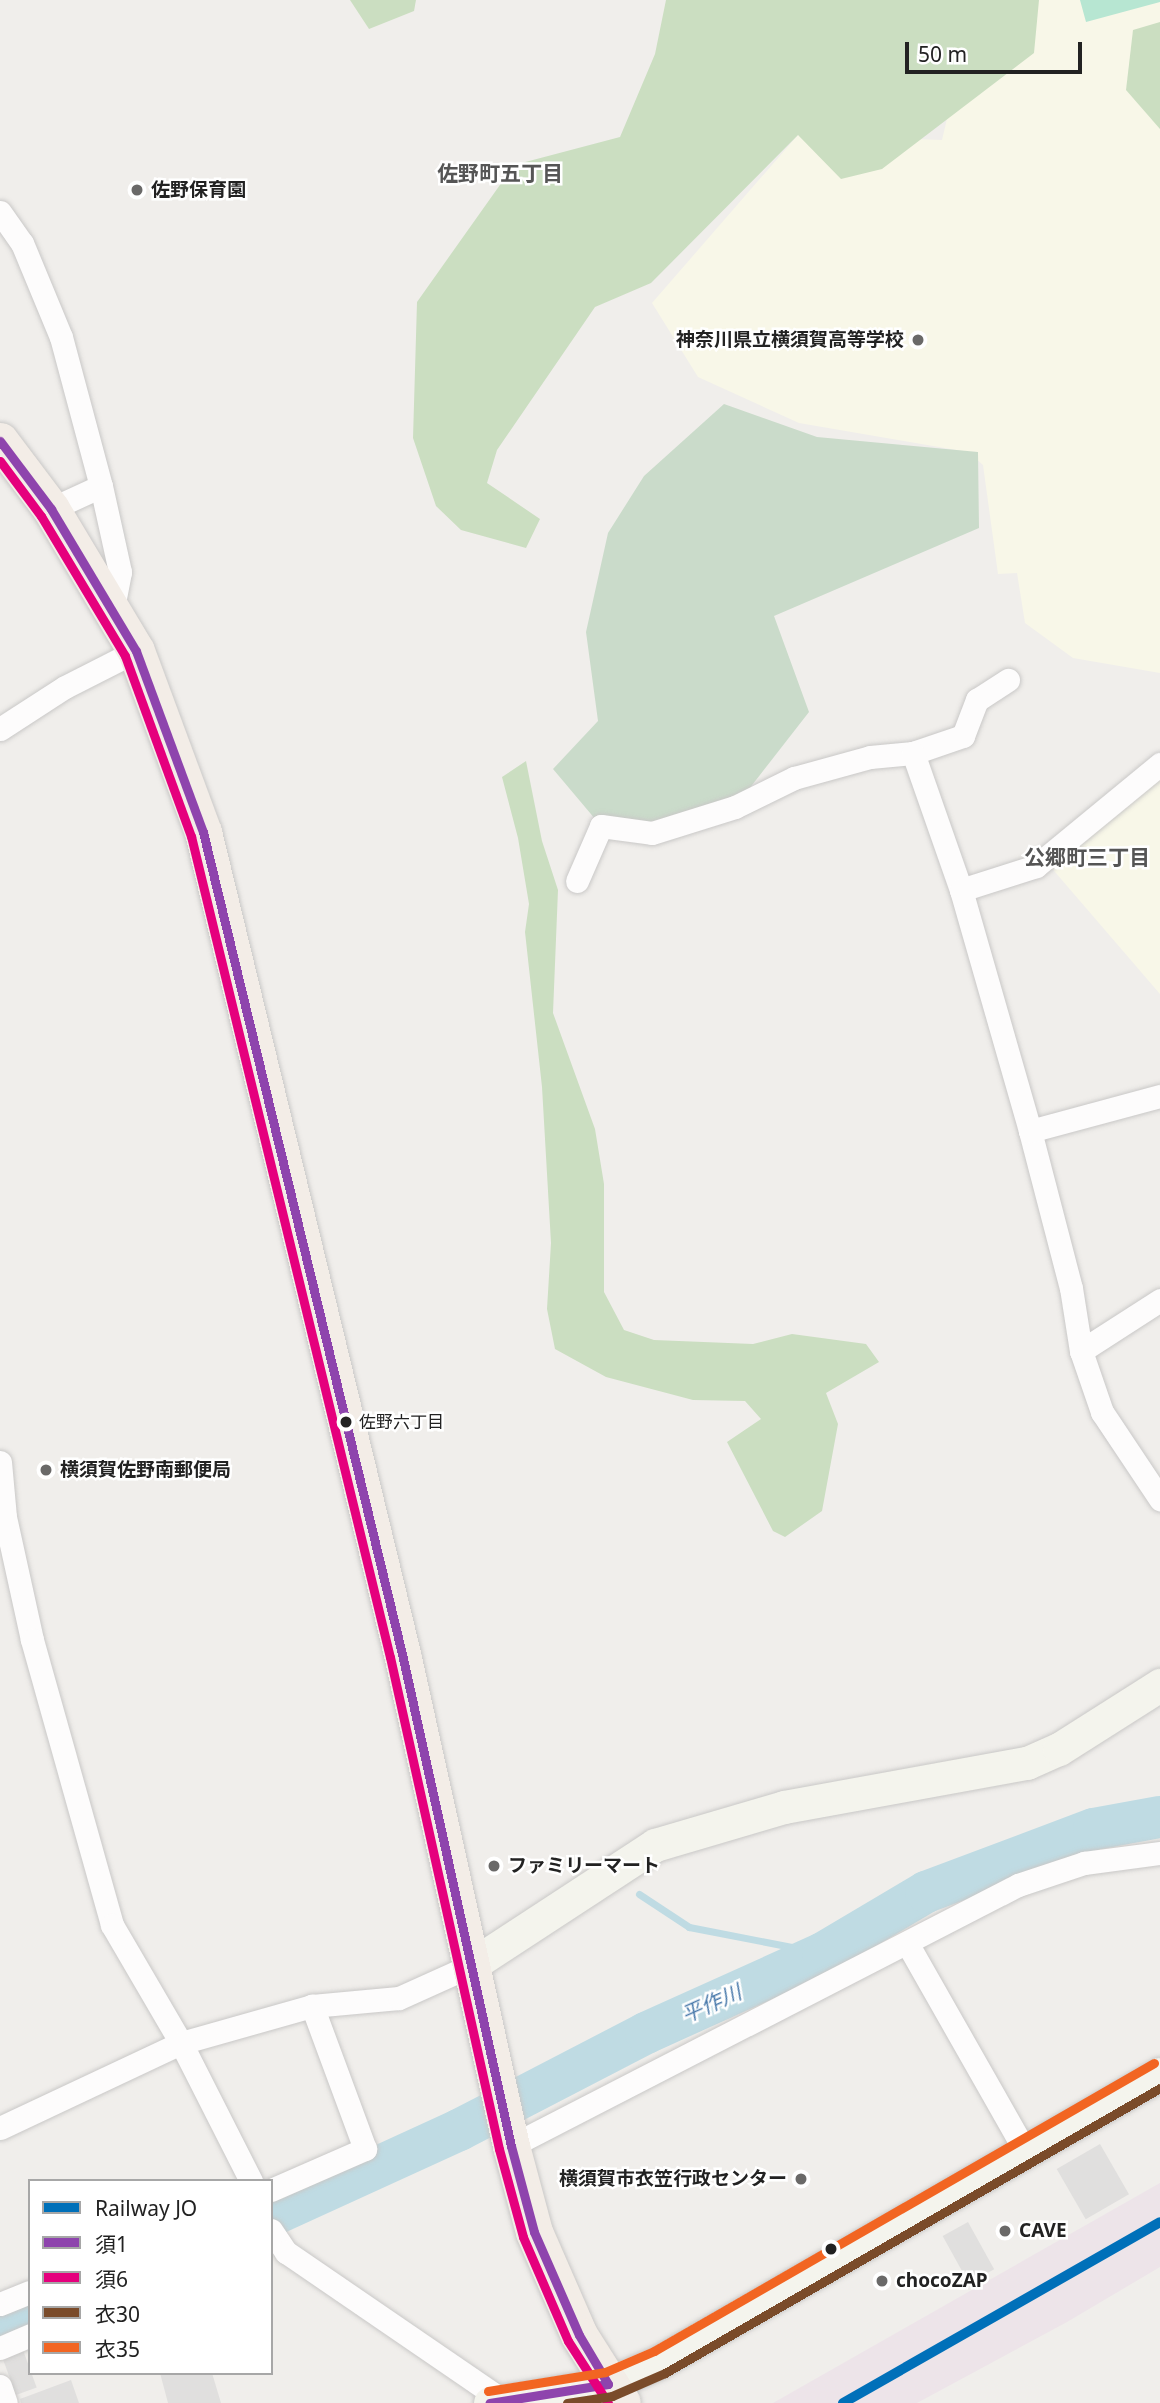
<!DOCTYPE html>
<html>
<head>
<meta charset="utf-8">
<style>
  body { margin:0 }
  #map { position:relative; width:1160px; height:2403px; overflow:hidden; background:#f0eeeb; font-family:"Noto Sans","Noto Sans JP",sans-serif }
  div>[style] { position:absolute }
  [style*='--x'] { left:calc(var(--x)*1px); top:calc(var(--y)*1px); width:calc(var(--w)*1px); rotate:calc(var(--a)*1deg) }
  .industrial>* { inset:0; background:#ede4e9 }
  .education>* { inset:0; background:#f8f7e8 }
  .forest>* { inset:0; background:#cbdec1 }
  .cemetery>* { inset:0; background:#cadbca }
  .pitch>* { inset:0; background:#b7e6d2 }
  .parking>* { inset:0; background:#e0dfde; transform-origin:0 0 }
  .stream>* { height:7px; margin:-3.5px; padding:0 3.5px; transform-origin:3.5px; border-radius:3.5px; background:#bfdbe3 }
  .river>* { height:42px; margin:-21px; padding:0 21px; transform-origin:21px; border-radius:21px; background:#bfdbe3 }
  .roads { filter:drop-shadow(0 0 2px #c9c8c7) drop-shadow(0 0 2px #c9c8c7) }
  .street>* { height:23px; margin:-11.5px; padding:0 11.5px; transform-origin:11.5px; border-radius:11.5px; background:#fdfcfc }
  .secondary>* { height:33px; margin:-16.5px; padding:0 16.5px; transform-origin:16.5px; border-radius:16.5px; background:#f4f4ed }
  .primary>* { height:37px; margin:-18.5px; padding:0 18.5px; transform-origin:18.5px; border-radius:18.5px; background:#f3ede7 }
  .bus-1>* { height:9px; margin:-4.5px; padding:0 4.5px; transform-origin:4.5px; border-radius:4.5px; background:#8e44ad }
  .bus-2>* { height:9px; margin:-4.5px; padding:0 4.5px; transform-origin:4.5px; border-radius:4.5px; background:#e5007d }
  .bus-3>* { height:9px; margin:-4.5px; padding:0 4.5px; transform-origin:4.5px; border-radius:4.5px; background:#7a4b2a }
  .bus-4>* { height:9px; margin:-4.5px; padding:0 4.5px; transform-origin:4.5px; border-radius:4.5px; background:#f26522 }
  .rail-1>* { height:10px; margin:-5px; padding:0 5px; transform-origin:5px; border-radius:5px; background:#0070b9 }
  .dots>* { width:19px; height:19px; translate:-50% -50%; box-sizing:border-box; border:4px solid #fff; border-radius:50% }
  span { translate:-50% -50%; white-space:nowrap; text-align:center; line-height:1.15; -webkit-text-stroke:5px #fff; paint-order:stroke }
  .bus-label { font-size:17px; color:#222 }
  .left { translate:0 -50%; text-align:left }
  .poi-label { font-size:19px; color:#222; font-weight:700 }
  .right { translate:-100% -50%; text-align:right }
  .neighbourhood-label { font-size:21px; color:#555; font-weight:700 }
  .water-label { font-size:21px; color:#4a7aab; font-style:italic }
  .legend { position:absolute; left:28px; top:2179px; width:245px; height:196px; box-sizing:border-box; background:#fff; border:2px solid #a7a7a7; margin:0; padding:9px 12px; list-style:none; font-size:21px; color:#222 }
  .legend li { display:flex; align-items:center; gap:14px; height:35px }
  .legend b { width:35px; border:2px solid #a7a7a7 }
  .scale { position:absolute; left:905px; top:42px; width:177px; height:32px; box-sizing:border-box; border:4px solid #222; border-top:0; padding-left:9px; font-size:21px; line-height:24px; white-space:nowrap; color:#222; -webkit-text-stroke:5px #fff; paint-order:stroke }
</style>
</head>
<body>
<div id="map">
  <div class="industrial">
    <div style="clip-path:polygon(1160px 2183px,1160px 2267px,1067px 2322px,917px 2403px,773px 2403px)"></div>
  </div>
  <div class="education">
    <div style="clip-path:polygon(975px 0,1160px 0,1160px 673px,1073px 658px,1025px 623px,1017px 573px,998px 574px,983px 465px,968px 452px,799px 423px,698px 377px,652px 303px,798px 135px,942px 140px)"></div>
    <div style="clip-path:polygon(1160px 774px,1160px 994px,1049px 865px)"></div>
  </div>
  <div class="forest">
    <div style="clip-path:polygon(350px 0,416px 0,414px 11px,369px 29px)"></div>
    <div style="clip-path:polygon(666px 0,1039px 0,1034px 53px,882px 169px,841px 179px,798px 135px,651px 283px,595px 307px,497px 450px,487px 483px,540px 519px,526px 548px,461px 530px,436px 506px,413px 438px,417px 302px,514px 165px,620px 137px,655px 54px)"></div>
    <div style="clip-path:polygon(1160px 22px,1160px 129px,1126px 90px,1133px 30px)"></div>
    <div style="clip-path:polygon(526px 761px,542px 841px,558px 890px,553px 1013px,595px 1129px,604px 1184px,604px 1292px,624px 1330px,654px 1340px,753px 1344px,792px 1334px,866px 1344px,879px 1362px,826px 1393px,838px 1424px,822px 1511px,785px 1537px,773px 1531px,727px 1442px,761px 1419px,745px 1401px,693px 1400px,606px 1377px,555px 1349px,547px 1309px,551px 1243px,542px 1087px,525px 932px,529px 904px,518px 838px,502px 777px)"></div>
  </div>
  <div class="cemetery">
    <div style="clip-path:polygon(724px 404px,817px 437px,978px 452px,979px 528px,774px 616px,809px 712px,735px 807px,652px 833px,601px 826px,553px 769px,598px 721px,586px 632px,608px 533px,644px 476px)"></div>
  </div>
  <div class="pitch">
    <div style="clip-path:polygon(1080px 0,1160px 0,1160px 2px,1086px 22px)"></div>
  </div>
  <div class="parking">
    <div style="left:1100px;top:2144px;width:58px;height:50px;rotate:60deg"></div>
    <div style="left:968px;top:2222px;width:54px;height:29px;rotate:61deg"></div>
    <div style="left:23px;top:2350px;width:40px;height:22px;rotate:70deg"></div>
    <div style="clip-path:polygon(160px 2373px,212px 2373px,221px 2403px,168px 2403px)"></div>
    <div style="clip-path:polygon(71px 2380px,79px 2403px,21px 2403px,20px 2399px)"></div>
  </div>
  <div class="stream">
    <div style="--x:639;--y:1894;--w:60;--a:33.4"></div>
    <div style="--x:689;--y:1927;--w:136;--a:11"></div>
  </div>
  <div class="river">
    <div style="--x:271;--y:2216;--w:207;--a:-24.6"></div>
    <div style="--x:459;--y:2130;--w:211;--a:-27.4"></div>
    <div style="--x:646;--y:2033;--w:194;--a:-24.3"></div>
    <div style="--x:823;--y:1953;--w:120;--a:-30.6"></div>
    <div style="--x:926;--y:1892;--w:179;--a:-20.6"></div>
    <div style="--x:1094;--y:1829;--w:67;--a:-10.3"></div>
    <div style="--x:0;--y:2330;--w:32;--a:-20"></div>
  </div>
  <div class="roads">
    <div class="street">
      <div style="--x:0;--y:212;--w:38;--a:55"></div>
      <div style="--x:22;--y:243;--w:102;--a:67.5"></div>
      <div style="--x:61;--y:337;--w:154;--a:75"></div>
      <div style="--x:101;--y:486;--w:55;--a:155.3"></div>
      <div style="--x:101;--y:486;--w:88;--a:77.5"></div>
      <div style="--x:120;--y:572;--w:37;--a:101"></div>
      <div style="--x:0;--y:729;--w:77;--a:-32.9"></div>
      <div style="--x:65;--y:687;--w:80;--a:-26.9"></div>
      <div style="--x:913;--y:753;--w:53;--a:-18.8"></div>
      <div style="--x:963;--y:736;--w:39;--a:-69"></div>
      <div style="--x:977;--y:700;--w:37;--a:-33"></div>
      <div style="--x:577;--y:881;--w:60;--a:-66.4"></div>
      <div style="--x:601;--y:826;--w:51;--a:7.8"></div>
      <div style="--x:652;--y:833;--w:87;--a:-17.4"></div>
      <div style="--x:735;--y:807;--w:66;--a:-26.2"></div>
      <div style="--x:794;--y:778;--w:79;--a:-15.4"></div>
      <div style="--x:870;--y:757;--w:43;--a:-5.3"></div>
      <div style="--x:913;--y:753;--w:145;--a:70.7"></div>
      <div style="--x:961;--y:890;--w:251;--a:74"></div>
      <div style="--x:1030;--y:1131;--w:162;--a:75.4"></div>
      <div style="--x:1071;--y:1288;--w:64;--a:81"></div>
      <div style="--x:1081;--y:1351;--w:65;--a:71"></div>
      <div style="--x:1102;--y:1412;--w:105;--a:56.3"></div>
      <div style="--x:961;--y:890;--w:79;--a:-17.7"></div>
      <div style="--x:1036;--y:866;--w:161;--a:-39.4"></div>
      <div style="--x:1030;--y:1131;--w:135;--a:-15.1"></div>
      <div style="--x:1081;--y:1351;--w:94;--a:-32.8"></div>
      <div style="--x:0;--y:1462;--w:55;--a:84.8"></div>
      <div style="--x:5;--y:1517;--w:126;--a:77.6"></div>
      <div style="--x:32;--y:1640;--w:296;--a:74.3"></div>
      <div style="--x:112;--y:1925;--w:137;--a:59.7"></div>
      <div style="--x:181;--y:2043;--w:155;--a:63.1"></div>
      <div style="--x:907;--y:1943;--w:239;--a:60.4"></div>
      <div style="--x:0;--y:2128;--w:200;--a:-25.2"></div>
      <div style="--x:181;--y:2043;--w:136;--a:-15.8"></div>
      <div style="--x:312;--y:2006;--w:87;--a:-5.3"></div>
      <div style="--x:399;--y:1998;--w:78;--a:-24.3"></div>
      <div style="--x:511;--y:2146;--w:570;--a:-27.24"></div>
      <div style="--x:1018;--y:1885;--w:70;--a:-18.4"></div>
      <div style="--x:1084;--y:1863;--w:77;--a:-7.5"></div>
      <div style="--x:271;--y:2190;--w:103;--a:-23.6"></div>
      <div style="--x:365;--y:2149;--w:153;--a:-110.3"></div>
      <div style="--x:271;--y:2230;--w:27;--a:56"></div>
      <div style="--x:286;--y:2252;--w:262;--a:34.4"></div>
      <div style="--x:0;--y:2304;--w:32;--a:-22"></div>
      <div style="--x:0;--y:2348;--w:33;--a:-23"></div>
      <div style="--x:0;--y:2386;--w:18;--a:71"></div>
    </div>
    <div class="secondary">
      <div style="--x:470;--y:1966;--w:221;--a:-33.2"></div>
      <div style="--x:655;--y:1845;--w:134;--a:-16.4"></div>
      <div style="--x:784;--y:1807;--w:247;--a:-10.3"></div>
      <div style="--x:1027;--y:1763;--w:35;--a:-24"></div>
      <div style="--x:1059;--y:1749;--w:120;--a:-32.4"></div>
      <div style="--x:490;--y:2403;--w:120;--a:-9.1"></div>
      <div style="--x:608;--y:2384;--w:56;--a:-23.3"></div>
      <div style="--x:659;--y:2362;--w:578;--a:-29.89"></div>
    </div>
    <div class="primary">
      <div style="--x:0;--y:441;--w:85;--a:53.1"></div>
      <div style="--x:51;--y:509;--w:165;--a:59.1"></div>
      <div style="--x:136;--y:651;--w:193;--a:69.7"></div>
      <div style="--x:203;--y:832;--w:846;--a:76.39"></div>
      <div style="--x:402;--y:1654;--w:504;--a:77.51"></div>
      <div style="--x:511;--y:2146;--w:89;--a:75"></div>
      <div style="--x:534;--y:2232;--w:112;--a:66.4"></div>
      <div style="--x:579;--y:2335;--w:80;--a:57.7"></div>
    </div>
  </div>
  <div class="bus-1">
    <div style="--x:0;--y:441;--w:85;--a:53.1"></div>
    <div style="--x:51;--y:509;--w:165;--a:59.1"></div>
    <div style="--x:136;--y:651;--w:193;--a:69.7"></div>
    <div style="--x:203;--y:832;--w:846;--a:76.39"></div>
    <div style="--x:402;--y:1654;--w:504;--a:77.51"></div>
    <div style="--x:511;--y:2146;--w:89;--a:75"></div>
    <div style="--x:534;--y:2232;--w:112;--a:66.4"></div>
    <div style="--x:579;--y:2335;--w:57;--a:59.4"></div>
    <div style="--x:608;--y:2384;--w:120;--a:170.9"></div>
  </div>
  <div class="bus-2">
    <div style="--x:0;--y:461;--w:69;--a:53.3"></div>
    <div style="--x:41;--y:516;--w:163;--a:59"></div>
    <div style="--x:125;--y:656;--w:192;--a:69.9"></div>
    <div style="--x:191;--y:836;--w:845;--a:76.38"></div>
    <div style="--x:390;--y:1657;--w:504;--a:77.51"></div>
    <div style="--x:499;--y:2149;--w:91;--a:74.7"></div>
    <div style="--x:523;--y:2237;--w:113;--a:66.6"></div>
    <div style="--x:568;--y:2341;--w:74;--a:57.2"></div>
  </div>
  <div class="bus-3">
    <div style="--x:567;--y:2403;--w:46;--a:-8.8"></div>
    <div style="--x:612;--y:2396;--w:58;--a:-23.5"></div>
    <div style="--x:665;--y:2373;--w:571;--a:-29.93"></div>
  </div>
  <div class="bus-4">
    <div style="--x:488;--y:2391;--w:119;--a:-9.2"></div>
    <div style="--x:605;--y:2372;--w:53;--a:-23.2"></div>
    <div style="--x:654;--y:2351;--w:577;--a:-29.94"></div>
  </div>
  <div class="rail-1">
    <div style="--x:843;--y:2403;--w:365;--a:-29.7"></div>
  </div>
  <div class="dots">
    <div style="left:137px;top:190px;background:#6a6968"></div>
    <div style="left:918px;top:340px;background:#6a6968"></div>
    <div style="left:346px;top:1422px;background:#222"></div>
    <div style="left:46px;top:1470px;background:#6a6968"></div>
    <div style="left:494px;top:1866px;background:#6a6968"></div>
    <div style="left:801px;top:2179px;background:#6a6968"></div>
    <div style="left:1005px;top:2231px;background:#6a6968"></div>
    <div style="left:831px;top:2249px;background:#222"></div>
    <div style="left:882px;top:2281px;background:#6a6968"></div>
  </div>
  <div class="bus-label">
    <span class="left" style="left:359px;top:1422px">佐野六丁目</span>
  </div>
  <div class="poi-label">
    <span class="left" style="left:151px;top:190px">佐野保育園</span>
    <span class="right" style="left:904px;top:340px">神奈川県立横須賀高等学校</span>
    <span class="left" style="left:60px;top:1470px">横須賀佐野南郵便局</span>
    <span class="left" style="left:508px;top:1866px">ファミリーマート</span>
    <span class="right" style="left:787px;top:2179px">横須賀市衣笠行政センター</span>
    <span class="left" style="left:1019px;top:2231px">CAVE</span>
    <span class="left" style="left:896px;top:2281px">chocoZAP</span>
  </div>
  <div class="neighbourhood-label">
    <span style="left:500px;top:173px">佐野町五丁目</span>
    <span style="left:1087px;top:857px">公郷町三丁目</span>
  </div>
  <div class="water-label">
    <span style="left:711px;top:2003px;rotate:-24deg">平作川</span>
  </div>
  <ul class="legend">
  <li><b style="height:9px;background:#0070b9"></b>Railway JO</li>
  <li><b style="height:9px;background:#8e44ad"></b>須1</li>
  <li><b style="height:9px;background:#e5007d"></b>須6</li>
  <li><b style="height:9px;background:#7a4b2a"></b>衣30</li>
  <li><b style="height:9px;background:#f26522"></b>衣35</li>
  </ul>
  <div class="scale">50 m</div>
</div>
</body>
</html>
